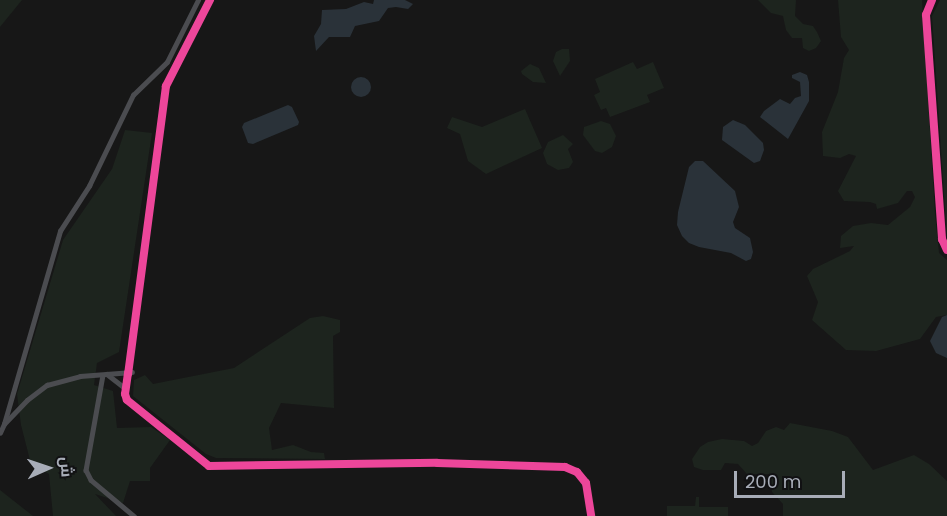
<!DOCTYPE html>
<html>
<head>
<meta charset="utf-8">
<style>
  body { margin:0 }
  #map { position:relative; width:947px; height:516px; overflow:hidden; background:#171717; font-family:Poppins,Cairo,sans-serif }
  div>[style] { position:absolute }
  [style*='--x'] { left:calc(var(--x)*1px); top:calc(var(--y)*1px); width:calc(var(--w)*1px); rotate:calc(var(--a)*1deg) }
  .green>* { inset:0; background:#1d241e }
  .water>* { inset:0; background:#2a3239 }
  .round { border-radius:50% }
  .street>* { height:4.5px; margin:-2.25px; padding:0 2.25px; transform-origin:2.25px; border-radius:2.25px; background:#4b4c50 }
  .cycleway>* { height:8px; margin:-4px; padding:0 4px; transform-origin:4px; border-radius:4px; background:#ed469a }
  span { translate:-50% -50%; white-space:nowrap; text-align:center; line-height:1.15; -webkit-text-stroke:5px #111113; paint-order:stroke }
  .north { position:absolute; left:18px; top:438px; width:60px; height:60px; -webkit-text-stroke:4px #111113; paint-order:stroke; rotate:87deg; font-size:16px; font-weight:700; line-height:24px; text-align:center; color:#a8adb8 }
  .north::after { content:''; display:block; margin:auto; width:21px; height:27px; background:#a8adb8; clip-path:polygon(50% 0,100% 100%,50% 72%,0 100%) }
  .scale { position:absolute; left:734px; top:471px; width:111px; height:27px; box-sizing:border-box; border:3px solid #a8adb8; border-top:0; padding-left:8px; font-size:18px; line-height:21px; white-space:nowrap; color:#a8adb8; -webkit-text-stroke:4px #111113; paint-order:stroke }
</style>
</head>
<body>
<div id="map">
  <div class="green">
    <div style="clip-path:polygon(0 0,22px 0,0 27px)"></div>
    <div style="clip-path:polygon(758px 0,796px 0,795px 16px,803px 24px,813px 26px,817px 32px,821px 41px,816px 48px,809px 51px,803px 48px,802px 38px,792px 38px,786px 30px,783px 16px,771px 13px)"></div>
    <div style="clip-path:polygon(838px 0,922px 0,935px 214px,939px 253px,947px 260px,947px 315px,936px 317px,920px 339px,876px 351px,846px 350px,812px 320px,818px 302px,807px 276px,813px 269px,850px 251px,854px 246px,840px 248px,841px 236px,853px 226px,871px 223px,888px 225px,910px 207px,915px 197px,912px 191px,907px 191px,898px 203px,877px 209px,876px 204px,870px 202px,844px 201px,838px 191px,856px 156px,849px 154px,840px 158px,823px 156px,822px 132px,838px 92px,844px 58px,849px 50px,841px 37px)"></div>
    <div style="clip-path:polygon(940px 0,947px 0,947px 237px,932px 16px)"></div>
    <div style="clip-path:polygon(562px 49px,569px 49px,570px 61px,560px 76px,553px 61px,556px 52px)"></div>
    <div style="clip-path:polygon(633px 62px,637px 69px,653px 62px,664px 88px,647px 95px,650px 102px,610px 117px,606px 108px,601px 110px,594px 95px,600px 92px,595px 79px)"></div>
    <div style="clip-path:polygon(530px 64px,539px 68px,546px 83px,533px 82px,522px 74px,521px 71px)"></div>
    <div style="clip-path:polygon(525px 109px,542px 148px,486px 174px,468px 161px,460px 134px,447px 128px,452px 117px,482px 127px)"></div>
    <div style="clip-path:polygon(601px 121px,610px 124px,616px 136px,612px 147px,602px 153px,595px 151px,583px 135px,584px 127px)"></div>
    <div style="clip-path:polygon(125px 130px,152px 133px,119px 352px,97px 363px,94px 385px,113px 391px,117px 428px,151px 427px,170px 440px,150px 468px,150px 481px,130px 481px,123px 503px,95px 494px,116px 516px,53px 516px,49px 474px,31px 464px,21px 425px,17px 394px,63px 240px,112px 169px)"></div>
    <div style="clip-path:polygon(563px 135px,573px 144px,568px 149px,573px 162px,569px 168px,558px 170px,547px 164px,543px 153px,548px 142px)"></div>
    <div style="clip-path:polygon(323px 316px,340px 320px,340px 332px,333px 336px,334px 408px,281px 403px,269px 428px,272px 450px,293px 445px,311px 452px,324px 453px,325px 459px,216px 458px,206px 454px,133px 396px,134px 380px,145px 375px,153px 384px,234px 368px,310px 318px)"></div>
    <div style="clip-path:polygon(790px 423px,832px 431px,848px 437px,873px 470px,914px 455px,929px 464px,947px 481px,947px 516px,783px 516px,783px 504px,772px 492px,769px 474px,747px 474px,738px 464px,725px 463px,721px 470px,703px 470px,694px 467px,692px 459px,700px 447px,708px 442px,722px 439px,744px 441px,752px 446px,758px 443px,766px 431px,776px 427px,784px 430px)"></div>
    <div style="clip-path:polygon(0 490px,33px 516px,0 516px)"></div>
    <div style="clip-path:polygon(696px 497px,699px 497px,699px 507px,728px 507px,728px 516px,667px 516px,667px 506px,695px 506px)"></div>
  </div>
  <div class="water">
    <div style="clip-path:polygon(374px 0,405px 0,413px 4px,408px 9px,396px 7px,388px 8px,379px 21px,355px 26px,350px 37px,329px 37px,316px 51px,314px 36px,321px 24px,322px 10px,346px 9px,364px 2px,373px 4px)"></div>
    <div style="clip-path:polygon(800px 72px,807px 75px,809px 82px,809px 101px,788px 139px,760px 117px,764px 111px,780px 99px,790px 104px,795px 98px,801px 96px,800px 82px,792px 78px,792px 75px)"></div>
    <div class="round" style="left:351px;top:77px;width:20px;height:20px"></div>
    <div style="clip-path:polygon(288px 105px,292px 107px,299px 122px,298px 125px,253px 144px,248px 143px,242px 127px,244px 123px)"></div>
    <div style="clip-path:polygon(733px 120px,745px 125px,763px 143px,764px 150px,760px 161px,754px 163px,722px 140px,723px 127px)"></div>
    <div style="clip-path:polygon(695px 161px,703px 161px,735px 191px,739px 207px,733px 222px,735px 228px,750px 238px,753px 252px,751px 259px,746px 261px,731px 253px,699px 247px,689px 243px,682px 236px,677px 225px,678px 212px,689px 167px)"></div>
    <div style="clip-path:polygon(947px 315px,947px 358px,936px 353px,930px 341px,942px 317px)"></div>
  </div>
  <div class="street">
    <div style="--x:210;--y:0;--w:97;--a:117.1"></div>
    <div style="--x:166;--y:86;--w:290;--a:97.5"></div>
    <div style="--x:128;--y:373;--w:21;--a:98"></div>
    <div style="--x:125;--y:394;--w:6;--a:72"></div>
    <div style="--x:127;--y:400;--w:105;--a:38.8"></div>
    <div style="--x:209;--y:466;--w:228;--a:-0.8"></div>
    <div style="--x:437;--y:463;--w:128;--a:1.8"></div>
    <div style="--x:565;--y:467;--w:13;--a:23"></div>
    <div style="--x:577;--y:472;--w:14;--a:51"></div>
    <div style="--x:586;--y:483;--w:33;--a:81"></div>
    <div style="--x:932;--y:0;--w:16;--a:112"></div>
    <div style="--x:926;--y:15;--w:225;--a:85.9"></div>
    <div style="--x:942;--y:239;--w:12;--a:66"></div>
    <div style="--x:107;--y:374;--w:24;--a:38"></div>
    <div style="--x:103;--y:375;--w:97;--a:100.1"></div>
    <div style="--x:86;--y:470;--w:11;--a:63"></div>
    <div style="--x:91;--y:480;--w:56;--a:39.9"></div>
    <div style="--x:4;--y:424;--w:201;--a:-73.8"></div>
    <div style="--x:60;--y:231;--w:54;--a:-57.2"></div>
    <div style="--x:89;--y:186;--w:101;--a:-64.2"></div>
    <div style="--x:133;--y:95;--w:47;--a:-44.1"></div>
    <div style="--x:167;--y:62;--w:69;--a:-63.4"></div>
    <div style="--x:0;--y:433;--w:10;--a:-66"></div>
    <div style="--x:4;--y:424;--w:33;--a:-46"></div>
    <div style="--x:27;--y:400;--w:25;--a:-37"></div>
    <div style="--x:47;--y:385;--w:34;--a:-15"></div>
    <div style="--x:80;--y:376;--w:52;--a:-4.4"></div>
  </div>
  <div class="cycleway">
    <div style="--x:210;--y:0;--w:97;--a:117.1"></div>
    <div style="--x:166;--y:86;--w:290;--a:97.5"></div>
    <div style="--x:128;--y:373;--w:21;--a:98"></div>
    <div style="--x:125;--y:394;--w:6;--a:72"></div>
    <div style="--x:127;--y:400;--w:105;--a:38.8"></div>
    <div style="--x:209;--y:466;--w:228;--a:-0.8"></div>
    <div style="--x:437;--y:463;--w:128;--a:1.8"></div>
    <div style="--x:565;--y:467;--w:13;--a:23"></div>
    <div style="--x:577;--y:472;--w:14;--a:51"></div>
    <div style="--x:586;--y:483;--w:33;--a:81"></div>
    <div style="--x:932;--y:0;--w:16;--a:112"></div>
    <div style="--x:926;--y:15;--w:225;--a:85.9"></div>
    <div style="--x:942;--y:239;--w:12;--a:66"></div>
  </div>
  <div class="north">ش</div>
  <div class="scale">200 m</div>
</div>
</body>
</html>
